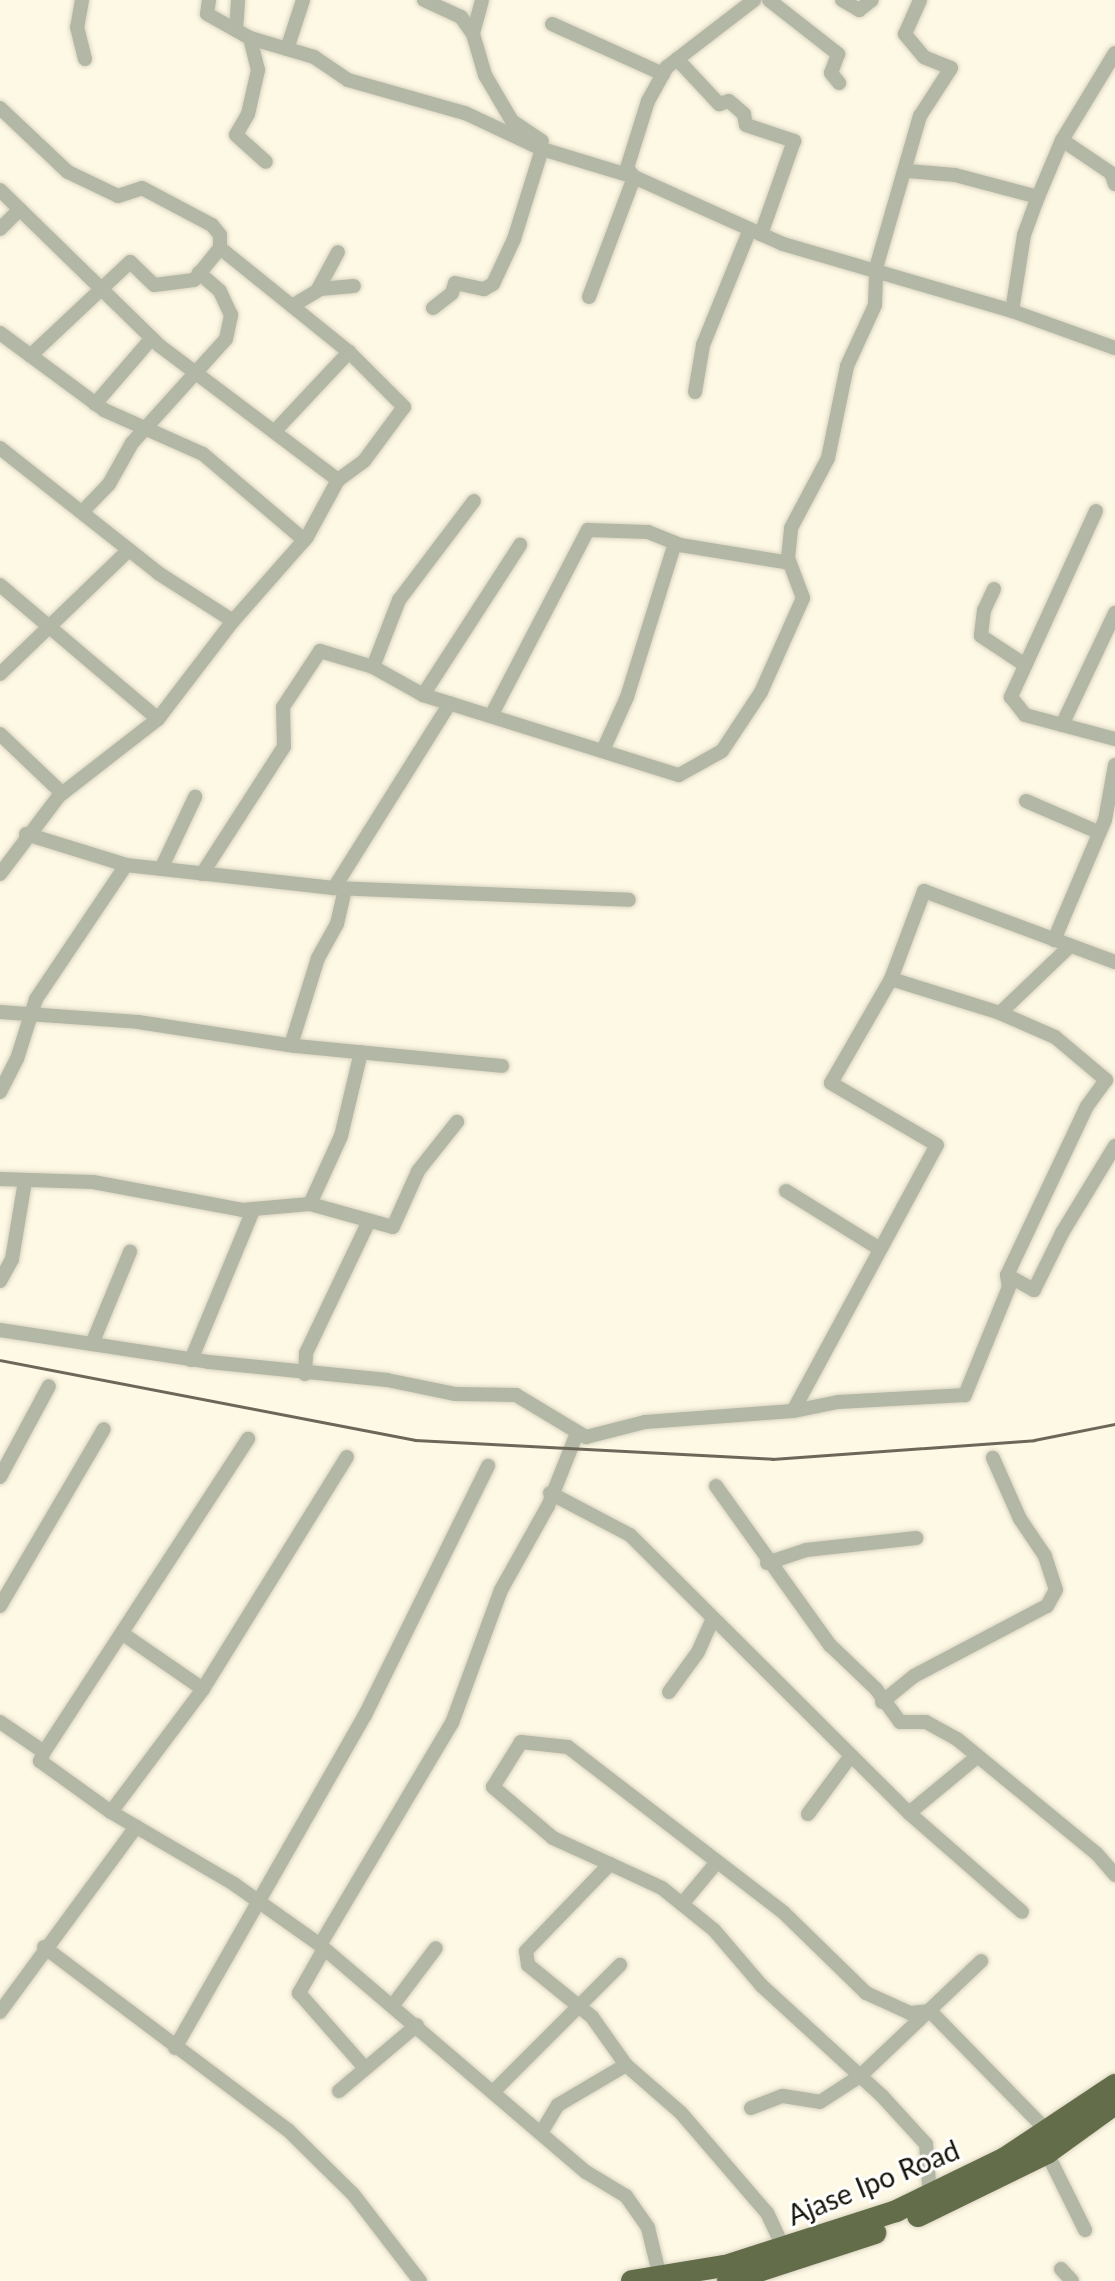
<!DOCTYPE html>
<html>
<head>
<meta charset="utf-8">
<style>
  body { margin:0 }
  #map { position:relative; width:1115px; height:2281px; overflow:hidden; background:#fef9e4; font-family:Lato,sans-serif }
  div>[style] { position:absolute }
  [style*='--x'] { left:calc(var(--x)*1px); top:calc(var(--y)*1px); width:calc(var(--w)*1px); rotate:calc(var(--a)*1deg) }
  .roads { filter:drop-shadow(0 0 2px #d9d4c1) drop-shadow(0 0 2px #d9d4c1) }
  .minor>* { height:14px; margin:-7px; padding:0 7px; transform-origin:7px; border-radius:7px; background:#b3b7a6 }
  .highway>* { height:22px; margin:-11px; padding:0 11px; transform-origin:11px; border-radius:11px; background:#646d49 }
  .rail>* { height:3px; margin:-1.5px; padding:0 1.5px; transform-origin:1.5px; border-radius:1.5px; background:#6c6859 }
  span { translate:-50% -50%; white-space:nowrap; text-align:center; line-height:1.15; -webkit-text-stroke:6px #fff; paint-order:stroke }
  .street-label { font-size:28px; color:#161307 }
</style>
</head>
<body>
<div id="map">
  <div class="roads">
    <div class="minor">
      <div style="--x:82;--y:0;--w:27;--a:100"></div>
      <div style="--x:77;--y:27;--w:33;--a:76"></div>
      <div style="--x:209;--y:0;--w:14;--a:98"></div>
      <div style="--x:207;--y:14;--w:49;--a:29.2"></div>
      <div style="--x:250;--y:38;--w:67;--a:16.5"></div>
      <div style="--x:314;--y:57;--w:41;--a:34.1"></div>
      <div style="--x:348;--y:80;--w:122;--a:15.8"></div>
      <div style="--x:465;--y:113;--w:85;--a:25.1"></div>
      <div style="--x:424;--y:0;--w:41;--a:24.7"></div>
      <div style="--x:461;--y:17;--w:21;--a:55"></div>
      <div style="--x:482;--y:0;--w:35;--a:105"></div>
      <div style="--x:473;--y:34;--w:43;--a:73.7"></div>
      <div style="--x:485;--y:75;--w:53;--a:59.6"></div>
      <div style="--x:512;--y:121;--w:36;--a:34"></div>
      <div style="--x:769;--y:0;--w:88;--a:38"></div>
      <div style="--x:838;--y:54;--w:20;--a:110"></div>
      <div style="--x:831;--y:73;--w:13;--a:51"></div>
      <div style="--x:842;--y:0;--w:20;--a:30"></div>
      <div style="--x:859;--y:10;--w:16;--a:-38"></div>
      <div style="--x:552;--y:24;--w:122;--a:24.2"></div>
      <div style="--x:236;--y:30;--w:30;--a:-86"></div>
      <div style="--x:250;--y:38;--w:33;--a:76"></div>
      <div style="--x:258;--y:70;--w:45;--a:102.8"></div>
      <div style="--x:248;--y:114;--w:24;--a:120"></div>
      <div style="--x:236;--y:135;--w:40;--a:42"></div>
      <div style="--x:287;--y:49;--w:52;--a:-71.9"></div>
      <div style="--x:1115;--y:53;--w:102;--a:121.3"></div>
      <div style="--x:1062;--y:140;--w:67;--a:112.8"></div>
      <div style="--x:1036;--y:202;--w:35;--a:110"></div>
      <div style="--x:1024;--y:235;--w:77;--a:99"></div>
      <div style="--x:1012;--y:311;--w:109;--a:19.8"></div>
      <div style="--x:677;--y:59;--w:62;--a:47"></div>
      <div style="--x:719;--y:104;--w:10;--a:-17"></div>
      <div style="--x:729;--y:101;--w:20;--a:41"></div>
      <div style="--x:744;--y:114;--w:11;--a:80"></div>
      <div style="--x:746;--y:125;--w:51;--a:18.4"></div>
      <div style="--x:794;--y:141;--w:99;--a:109.5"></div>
      <div style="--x:0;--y:108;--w:93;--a:43.3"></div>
      <div style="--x:68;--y:172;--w:55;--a:25.6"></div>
      <div style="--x:118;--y:196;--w:25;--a:-18"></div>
      <div style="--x:142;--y:188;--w:79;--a:27.9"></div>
      <div style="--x:212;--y:225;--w:13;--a:51"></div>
      <div style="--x:220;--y:235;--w:13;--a:90"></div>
      <div style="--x:220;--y:248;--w:41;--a:129.1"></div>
      <div style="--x:194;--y:280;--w:40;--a:172.9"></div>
      <div style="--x:154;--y:285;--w:33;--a:-136"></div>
      <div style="--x:130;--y:262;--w:137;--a:136.8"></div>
      <div style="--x:1062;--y:140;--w:59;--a:34"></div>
      <div style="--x:1111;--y:173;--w:12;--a:70"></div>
      <div style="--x:908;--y:171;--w:47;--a:4.9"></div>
      <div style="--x:955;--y:175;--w:86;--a:14.8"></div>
      <div style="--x:0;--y:190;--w:223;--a:44.3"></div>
      <div style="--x:160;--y:346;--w:223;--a:37"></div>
      <div style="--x:0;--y:229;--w:28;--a:-45"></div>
      <div style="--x:317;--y:291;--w:44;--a:-61.7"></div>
      <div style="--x:589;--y:297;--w:128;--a:-69.4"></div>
      <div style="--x:634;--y:177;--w:11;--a:-128"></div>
      <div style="--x:627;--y:168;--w:70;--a:-72.6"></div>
      <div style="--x:648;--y:101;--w:39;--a:-61"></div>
      <div style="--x:667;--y:67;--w:110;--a:-37.6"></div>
      <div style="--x:292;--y:306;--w:33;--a:-31"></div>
      <div style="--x:320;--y:289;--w:34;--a:-5"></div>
      <div style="--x:433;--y:308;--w:24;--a:-38"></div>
      <div style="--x:452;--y:293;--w:10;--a:-73"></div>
      <div style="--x:455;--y:283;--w:30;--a:12"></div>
      <div style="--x:484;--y:289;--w:10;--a:-29"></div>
      <div style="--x:493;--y:284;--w:50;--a:-65"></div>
      <div style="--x:514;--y:239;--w:94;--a:-72.7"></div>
      <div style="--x:542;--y:149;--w:96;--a:16.9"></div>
      <div style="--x:634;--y:177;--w:163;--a:24.2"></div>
      <div style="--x:783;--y:244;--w:239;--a:16.3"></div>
      <div style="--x:0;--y:333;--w:129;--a:36.5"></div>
      <div style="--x:104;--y:410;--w:108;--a:24"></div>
      <div style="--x:203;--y:454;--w:133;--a:40.4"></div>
      <div style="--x:695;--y:392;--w:48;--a:-80.3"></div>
      <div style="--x:703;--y:345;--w:125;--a:-67.9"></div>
      <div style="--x:95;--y:404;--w:87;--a:-49.2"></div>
      <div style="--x:274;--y:432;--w:110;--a:-46.8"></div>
      <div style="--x:0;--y:448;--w:201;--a:38.3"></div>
      <div style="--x:158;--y:573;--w:89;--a:32.6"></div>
      <div style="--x:83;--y:511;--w:37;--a:-46"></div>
      <div style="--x:109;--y:484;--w:47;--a:-60.7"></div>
      <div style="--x:132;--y:443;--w:140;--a:-47.9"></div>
      <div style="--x:226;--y:339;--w:25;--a:-78"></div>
      <div style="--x:231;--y:315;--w:26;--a:-115"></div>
      <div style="--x:220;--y:291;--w:28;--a:-139"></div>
      <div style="--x:1096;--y:511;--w:205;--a:114.6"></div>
      <div style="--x:1011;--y:697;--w:23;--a:52"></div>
      <div style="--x:1025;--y:715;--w:93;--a:14.9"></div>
      <div style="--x:0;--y:585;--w:207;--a:40.3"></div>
      <div style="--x:994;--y:589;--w:23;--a:115"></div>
      <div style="--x:984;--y:610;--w:26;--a:97"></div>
      <div style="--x:981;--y:636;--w:53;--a:33.4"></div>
      <div style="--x:373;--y:667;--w:72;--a:-68.8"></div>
      <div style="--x:399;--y:600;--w:124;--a:-52.9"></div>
      <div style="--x:0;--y:674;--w:179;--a:-43.9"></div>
      <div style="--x:423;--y:695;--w:179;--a:-57.1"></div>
      <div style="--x:491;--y:716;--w:210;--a:-62.5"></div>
      <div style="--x:588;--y:530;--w:60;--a:1.9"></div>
      <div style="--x:648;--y:532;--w:35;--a:22"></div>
      <div style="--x:680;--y:545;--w:111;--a:9.3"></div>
      <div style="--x:1062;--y:725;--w:124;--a:-64.7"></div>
      <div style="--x:0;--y:734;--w:86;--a:43.6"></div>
      <div style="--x:604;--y:748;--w:56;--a:-65.7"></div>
      <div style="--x:627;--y:697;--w:161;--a:-72.7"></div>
      <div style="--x:1026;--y:801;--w:78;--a:23.3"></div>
      <div style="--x:26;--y:834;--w:105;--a:17.2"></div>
      <div style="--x:126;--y:865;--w:209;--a:6.3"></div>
      <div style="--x:334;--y:888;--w:295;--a:2.3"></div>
      <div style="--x:161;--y:869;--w:80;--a:-64.7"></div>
      <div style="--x:0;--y:874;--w:98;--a:-52.9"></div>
      <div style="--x:59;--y:796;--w:125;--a:-37.9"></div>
      <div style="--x:158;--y:719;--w:123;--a:-52.6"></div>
      <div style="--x:233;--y:621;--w:112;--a:-48.6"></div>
      <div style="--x:307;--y:537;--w:65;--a:-61.5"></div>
      <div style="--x:338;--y:480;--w:32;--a:-36"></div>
      <div style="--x:364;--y:461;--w:67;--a:-53.5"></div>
      <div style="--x:404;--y:407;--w:78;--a:-135"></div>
      <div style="--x:349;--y:352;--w:166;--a:-141.1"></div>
      <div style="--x:202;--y:874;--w:151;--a:-57.2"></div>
      <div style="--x:284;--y:747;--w:40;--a:-91.4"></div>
      <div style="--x:283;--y:707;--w:67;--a:-56.5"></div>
      <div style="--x:320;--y:651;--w:55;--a:16.8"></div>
      <div style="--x:373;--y:667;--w:57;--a:29.2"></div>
      <div style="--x:423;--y:695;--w:268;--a:17.4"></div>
      <div style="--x:679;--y:775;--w:49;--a:-29.2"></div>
      <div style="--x:722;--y:751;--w:71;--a:-56.5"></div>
      <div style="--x:761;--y:692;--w:103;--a:-65.9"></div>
      <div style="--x:803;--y:598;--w:43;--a:-110.6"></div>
      <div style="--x:788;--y:558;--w:30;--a:-84"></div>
      <div style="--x:791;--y:528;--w:79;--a:-62.1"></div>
      <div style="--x:828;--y:458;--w:94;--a:-78.3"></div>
      <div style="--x:847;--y:366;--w:67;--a:-65.3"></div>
      <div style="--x:875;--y:305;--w:37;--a:-88"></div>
      <div style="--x:876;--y:268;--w:158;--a:-73.9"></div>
      <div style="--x:920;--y:116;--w:57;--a:-57.1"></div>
      <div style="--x:951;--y:68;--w:29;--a:-158"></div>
      <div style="--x:924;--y:57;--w:30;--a:-130"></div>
      <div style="--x:905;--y:34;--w:37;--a:-66"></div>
      <div style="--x:334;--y:888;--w:218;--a:-57.9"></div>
      <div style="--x:1054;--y:940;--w:130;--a:-67"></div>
      <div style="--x:1105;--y:820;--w:56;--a:-79.7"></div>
      <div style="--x:891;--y:979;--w:94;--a:-69.4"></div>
      <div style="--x:924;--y:891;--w:204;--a:20.4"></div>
      <div style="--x:0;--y:1012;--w:138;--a:4.1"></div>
      <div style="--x:138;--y:1022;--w:159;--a:8.7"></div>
      <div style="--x:295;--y:1046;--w:208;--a:5.5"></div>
      <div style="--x:1000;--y:1013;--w:97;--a:-43.7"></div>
      <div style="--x:291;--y:1045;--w:91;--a:-72.8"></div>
      <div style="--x:318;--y:958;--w:39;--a:-61"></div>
      <div style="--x:337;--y:924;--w:36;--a:-77"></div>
      <div style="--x:0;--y:1092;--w:37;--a:-63"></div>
      <div style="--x:17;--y:1059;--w:63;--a:-72.4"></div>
      <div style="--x:36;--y:999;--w:161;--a:-56.1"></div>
      <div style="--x:0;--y:1179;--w:93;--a:1.8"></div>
      <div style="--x:93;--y:1182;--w:152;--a:10.6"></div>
      <div style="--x:242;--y:1210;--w:68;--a:-5"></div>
      <div style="--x:310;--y:1204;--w:86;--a:15.5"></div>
      <div style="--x:393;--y:1227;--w:61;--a:-65.9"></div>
      <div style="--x:418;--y:1171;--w:63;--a:-51.5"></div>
      <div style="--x:786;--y:1191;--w:110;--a:31.7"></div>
      <div style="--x:310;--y:1204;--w:75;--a:-65.5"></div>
      <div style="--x:341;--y:1136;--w:86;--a:-76.6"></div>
      <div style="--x:1007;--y:1275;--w:31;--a:29"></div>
      <div style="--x:1034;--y:1290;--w:64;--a:-63.8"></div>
      <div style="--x:1062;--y:1233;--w:102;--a:-58.7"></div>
      <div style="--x:0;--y:1281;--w:25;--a:-61"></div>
      <div style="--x:12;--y:1259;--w:79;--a:-80.5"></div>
      <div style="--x:0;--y:1330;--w:211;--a:8.7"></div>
      <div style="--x:209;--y:1362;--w:179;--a:5.8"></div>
      <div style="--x:387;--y:1380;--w:69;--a:11.6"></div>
      <div style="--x:455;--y:1394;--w:61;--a:0.9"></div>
      <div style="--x:516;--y:1395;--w:82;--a:31"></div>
      <div style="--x:586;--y:1437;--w:61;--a:-14.3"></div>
      <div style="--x:645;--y:1422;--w:148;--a:-4.3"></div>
      <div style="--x:793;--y:1411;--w:302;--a:-61.6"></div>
      <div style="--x:937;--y:1145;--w:123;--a:-149.7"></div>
      <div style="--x:831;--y:1083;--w:120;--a:-60"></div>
      <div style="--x:891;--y:979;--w:114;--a:17.3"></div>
      <div style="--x:1000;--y:1013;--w:60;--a:23.6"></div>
      <div style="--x:1055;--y:1037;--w:67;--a:40.1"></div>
      <div style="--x:1106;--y:1080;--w:32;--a:126"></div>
      <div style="--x:1087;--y:1106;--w:187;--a:115.3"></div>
      <div style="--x:1007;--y:1275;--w:12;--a:81"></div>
      <div style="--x:1009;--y:1287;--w:117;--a:112.2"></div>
      <div style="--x:965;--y:1395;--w:127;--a:176.8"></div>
      <div style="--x:838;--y:1402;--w:46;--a:168.7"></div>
      <div style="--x:92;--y:1344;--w:100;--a:-67.6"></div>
      <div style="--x:191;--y:1360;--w:162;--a:-67.5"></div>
      <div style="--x:305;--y:1374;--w:21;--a:-87"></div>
      <div style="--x:306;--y:1353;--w:146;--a:-64.5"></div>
      <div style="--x:0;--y:1477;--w:103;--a:-61.7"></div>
      <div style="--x:716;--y:1486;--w:196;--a:54.4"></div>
      <div style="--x:830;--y:1645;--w:64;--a:43.7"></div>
      <div style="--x:876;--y:1689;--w:41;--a:54"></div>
      <div style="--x:900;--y:1722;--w:26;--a:0"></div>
      <div style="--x:926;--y:1722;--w:35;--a:29"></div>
      <div style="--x:957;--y:1739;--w:181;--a:39.4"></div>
      <div style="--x:1097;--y:1854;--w:28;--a:49"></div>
      <div style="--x:550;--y:1493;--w:90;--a:27.7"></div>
      <div style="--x:630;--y:1535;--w:394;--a:44.9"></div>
      <div style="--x:909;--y:1813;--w:89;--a:-39.6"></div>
      <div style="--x:767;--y:1563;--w:41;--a:-18.4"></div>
      <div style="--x:806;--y:1550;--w:111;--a:-6.2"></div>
      <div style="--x:0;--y:1606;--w:205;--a:-59.6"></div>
      <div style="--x:123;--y:1634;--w:97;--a:34.5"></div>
      <div style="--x:669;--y:1692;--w:49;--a:-54.1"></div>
      <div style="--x:698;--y:1652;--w:36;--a:-66"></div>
      <div style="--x:882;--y:1702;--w:41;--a:-39.1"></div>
      <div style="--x:914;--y:1676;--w:150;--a:-27.8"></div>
      <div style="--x:1047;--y:1606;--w:18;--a:-61"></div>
      <div style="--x:1056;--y:1590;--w:36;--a:-108"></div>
      <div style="--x:1045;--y:1556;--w:45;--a:-124"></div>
      <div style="--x:1020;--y:1519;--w:67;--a:-113.9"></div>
      <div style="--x:0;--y:1722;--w:53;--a:34.3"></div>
      <div style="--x:44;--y:1752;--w:10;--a:114"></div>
      <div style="--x:40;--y:1761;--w:87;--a:35.7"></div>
      <div style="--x:111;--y:1812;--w:143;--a:30.3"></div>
      <div style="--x:234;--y:1884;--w:105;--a:35.3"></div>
      <div style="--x:320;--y:1945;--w:350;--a:40.5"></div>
      <div style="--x:586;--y:2172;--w:47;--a:31"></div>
      <div style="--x:626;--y:2196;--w:39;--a:55"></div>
      <div style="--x:648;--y:2228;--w:50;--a:76.2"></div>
      <div style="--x:44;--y:1752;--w:374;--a:-56.9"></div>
      <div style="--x:111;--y:1812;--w:154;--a:-53.2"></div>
      <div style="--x:203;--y:1689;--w:273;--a:-58.2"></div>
      <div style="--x:909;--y:1813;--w:150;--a:41.2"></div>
      <div style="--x:808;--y:1814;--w:71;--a:-53.6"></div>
      <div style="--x:610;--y:1864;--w:63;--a:-155.5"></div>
      <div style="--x:553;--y:1838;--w:79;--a:-139.6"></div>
      <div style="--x:493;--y:1787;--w:53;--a:-58.1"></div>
      <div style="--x:521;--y:1742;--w:47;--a:6.1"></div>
      <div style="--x:568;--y:1747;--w:272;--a:37.5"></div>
      <div style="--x:784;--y:1913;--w:115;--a:44.3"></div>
      <div style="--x:866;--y:1993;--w:48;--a:24.4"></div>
      <div style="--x:910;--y:2013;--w:20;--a:-6"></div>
      <div style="--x:930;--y:2011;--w:169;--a:45.7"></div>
      <div style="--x:682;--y:1904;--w:55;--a:-50.2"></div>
      <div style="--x:320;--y:1945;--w:258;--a:-59.3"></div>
      <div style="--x:452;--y:1723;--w:142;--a:-69.8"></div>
      <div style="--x:501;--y:1590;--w:96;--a:-60.8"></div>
      <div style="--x:548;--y:1506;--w:79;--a:-68.3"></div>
      <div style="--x:44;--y:1947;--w:305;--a:36.9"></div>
      <div style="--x:288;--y:2130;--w:91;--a:44.6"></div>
      <div style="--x:353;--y:2194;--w:110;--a:52.4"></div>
      <div style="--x:324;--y:1949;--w:51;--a:119.6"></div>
      <div style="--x:299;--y:1993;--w:98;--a:48.7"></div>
      <div style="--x:393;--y:2005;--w:71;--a:-53"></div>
      <div style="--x:0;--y:2012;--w:230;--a:-53.7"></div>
      <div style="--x:175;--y:2048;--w:383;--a:-60.3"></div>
      <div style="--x:365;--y:1715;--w:278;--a:-63.7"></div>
      <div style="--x:495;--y:2090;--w:177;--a:-45"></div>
      <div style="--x:339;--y:2091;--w:102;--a:-40.2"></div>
      <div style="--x:751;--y:2108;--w:34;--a:-21"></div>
      <div style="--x:783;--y:2096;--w:37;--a:9"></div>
      <div style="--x:820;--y:2102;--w:48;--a:-33"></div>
      <div style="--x:860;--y:2076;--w:167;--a:-43.5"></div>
      <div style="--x:541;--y:2133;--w:33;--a:-59"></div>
      <div style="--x:558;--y:2105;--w:79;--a:-30.5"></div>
      <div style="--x:1047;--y:2153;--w:86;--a:63.7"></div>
      <div style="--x:784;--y:2249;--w:40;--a:-115"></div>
      <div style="--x:767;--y:2213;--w:133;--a:-130.7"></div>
      <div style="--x:680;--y:2112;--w:72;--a:-139"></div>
      <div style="--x:626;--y:2065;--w:59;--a:-125.3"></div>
      <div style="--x:592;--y:2017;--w:82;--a:-140.9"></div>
      <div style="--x:528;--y:1965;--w:14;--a:-98"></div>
      <div style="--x:526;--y:1951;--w:121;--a:-46"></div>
      <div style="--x:610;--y:1864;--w:57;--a:24.8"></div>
      <div style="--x:662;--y:1888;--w:67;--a:38.9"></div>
      <div style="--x:714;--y:1930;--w:74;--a:49.4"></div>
      <div style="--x:762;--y:1986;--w:163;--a:42.5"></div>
      <div style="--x:882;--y:2096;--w:65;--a:47.5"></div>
      <div style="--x:926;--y:2144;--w:52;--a:85.6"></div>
      <div style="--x:1061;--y:2269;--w:16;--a:47"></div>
    </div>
    <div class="highway">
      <div style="--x:918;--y:2216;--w:144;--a:-26"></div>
      <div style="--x:1047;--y:2153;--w:84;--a:-35.8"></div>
      <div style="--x:632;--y:2281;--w:94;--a:-9.2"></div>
      <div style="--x:725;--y:2266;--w:180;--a:-17.8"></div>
      <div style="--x:896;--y:2211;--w:121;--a:-25.9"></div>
      <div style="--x:1005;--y:2158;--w:132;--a:-33.6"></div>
      <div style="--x:728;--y:2281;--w:155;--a:-18.1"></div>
    </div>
  </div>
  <div class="rail">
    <div style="--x:0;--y:1360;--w:423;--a:10.9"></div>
    <div style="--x:415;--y:1440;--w:358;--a:3"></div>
    <div style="--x:772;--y:1459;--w:263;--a:-4.1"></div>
    <div style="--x:1034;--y:1440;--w:83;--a:-11.2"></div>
  </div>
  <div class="street-label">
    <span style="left:873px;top:2182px;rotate:-22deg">Ajase Ipo Road</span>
  </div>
</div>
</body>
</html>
